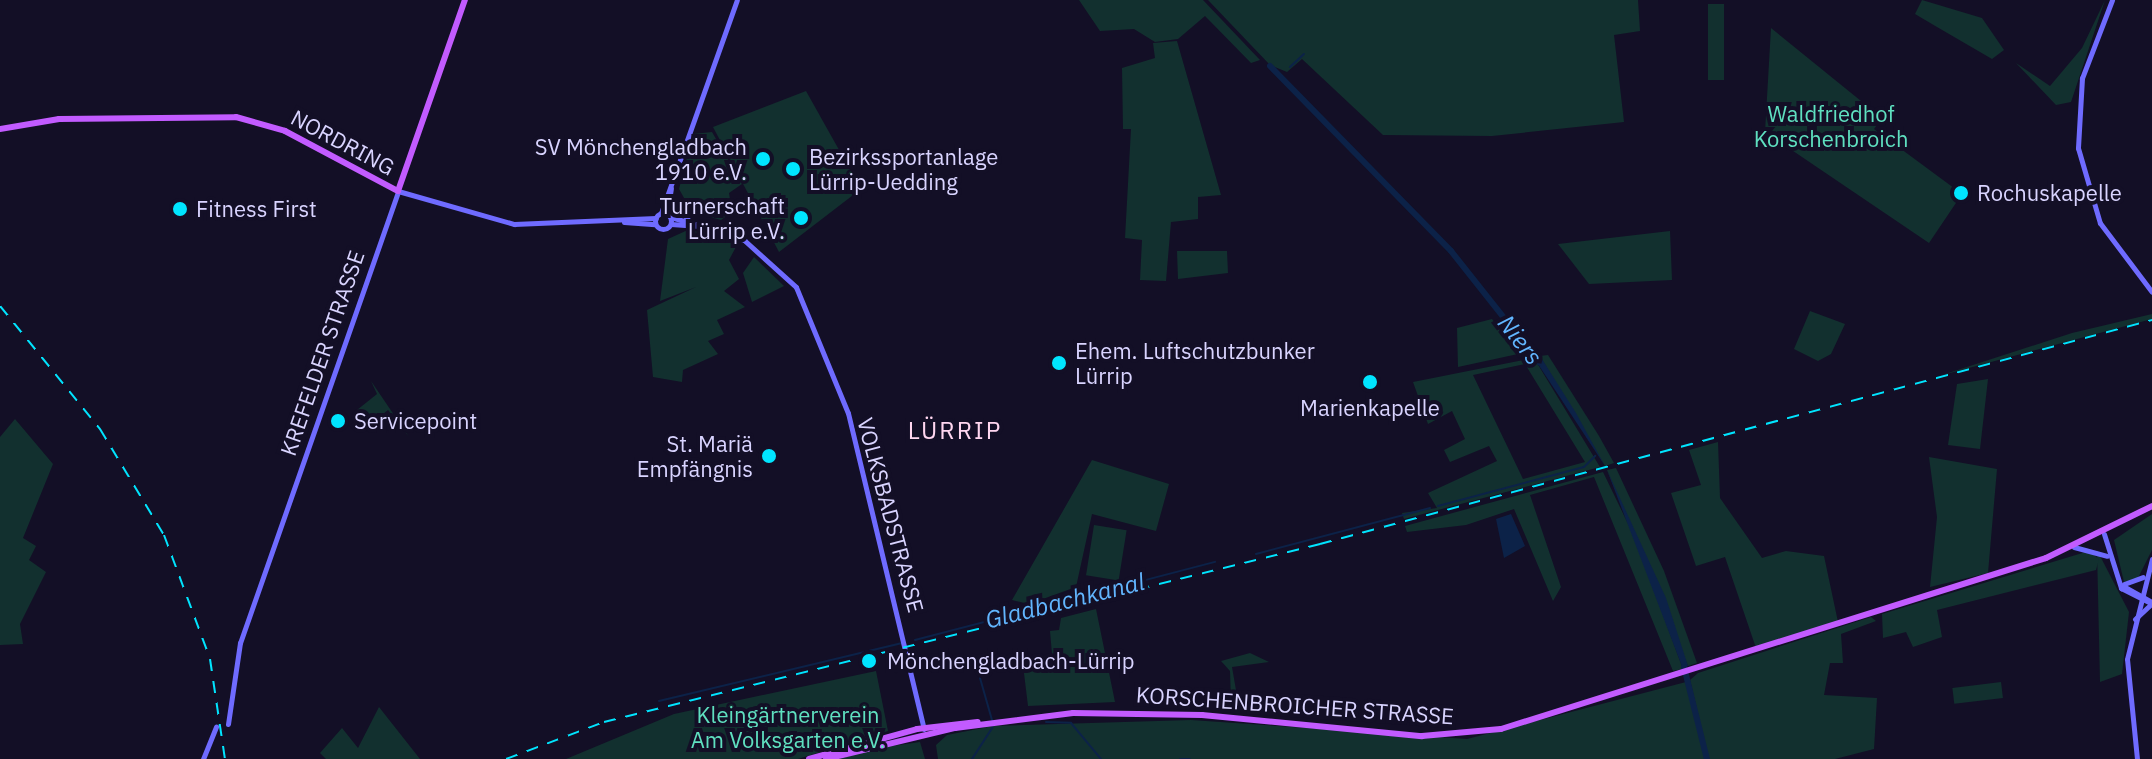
<!DOCTYPE html>
<html>
<head>
<meta charset="utf-8">
<style>
  body { margin:0 }
  #map { position:relative; width:2152px; height:759px; overflow:hidden; background:#130f26; font-family:"IBM Plex Sans",sans-serif }
  div>[style] { position:absolute }
  [style*='--x'] { left:calc(var(--x)*1px); top:calc(var(--y)*1px); width:calc(var(--w)*1px); rotate:calc(var(--a)*1deg) }
  .green>* { inset:0; background:#12302f; transform-origin:0 0 }
  .water>* { inset:0; background:#0c2248 }
  .stream>* { height:2px; margin:-1px; padding:0 1px; transform-origin:1px; border-radius:1px; background:#0c2248 }
  .river>* { height:6px; margin:-3px; padding:0 3px; transform-origin:3px; border-radius:3px; background:#0c2248 }
  .secondary>* { height:5px; margin:-2.5px; padding:0 2.5px; transform-origin:2.5px; border-radius:2.5px; background:#6f6bff }
  .secondary>.ring { margin:-2.5px; padding:0; box-sizing:content-box; background:none; border:5px solid #6f6bff; border-radius:50% }
  .primary>* { height:6px; margin:-3px; padding:0 3px; transform-origin:3px; border-radius:3px; background:#c25bff }
  .rail>* { height:2px; margin-top:-1px; transform-origin:0; background:repeating-linear-gradient(90deg,#00e5ff 0 12px,transparent 0 22px) }
  .dots>* { width:22px; height:22px; translate:-50% -50%; box-sizing:border-box; border:4px solid #130f26; border-radius:50% }
  span { translate:-50% -50%; white-space:nowrap; text-align:center; line-height:1.15; -webkit-text-stroke:8px #130f26; paint-order:stroke }
  .park-label { font-size:22px; color:#5fe0c0 }
  .street-label { font-size:22px; color:#d9d4ff }
  .poi-label { font-size:22px; color:#d9d4ff }
  .right { translate:-100% -50%; text-align:right }
  .left { translate:0 -50%; text-align:left }
  .water-label { font-size:24px; color:#62b6ff; font-style:italic }
  .neighbourhood-label { font-size:24px; color:#ffd6f0; letter-spacing:2px }
</style>
</head>
<body>
<div id="map">
  <div class="green">
    <div style="clip-path:polygon(1079px 0,1203px 0,1260px 60px,1251px 63px,1205px 16px,1178px 39px,1155px 42px,1134px 29px,1100px 31px)"></div>
    <div style="clip-path:polygon(1208px 0,1638px 0,1640px 31px,1614px 35px,1624px 122px,1492px 136px,1383px 135px,1302px 59px,1287px 72px,1270px 65px)"></div>
    <div style="clip-path:polygon(1922px 0,1982px 18px,2004px 50px,1992px 59px,1937px 27px,1915px 14px)"></div>
    <div style="clip-path:polygon(2105px 0,2071px 102px,2056px 105px,2016px 63px,2050px 86px,2082px 48px)"></div>
    <div style="left:1708px;top:4px;width:16px;height:76px"></div>
    <div style="clip-path:polygon(1771px 28px,1882px 118px,1874px 129px,1962px 194px,1929px 243px,1765px 132px)"></div>
    <div style="clip-path:polygon(1177px 41px,1221px 195px,1198px 197px,1198px 219px,1171px 222px,1166px 281px,1140px 280px,1142px 240px,1125px 238px,1131px 129px,1123px 129px,1122px 68px,1155px 58px,1153px 43px)"></div>
    <div style="clip-path:polygon(806px 91px,861px 189px,779px 252px,713px 127px)"></div>
    <div style="clip-path:polygon(712px 132px,742px 184px,729px 193px,732px 212px,721px 220px,692px 212px,679px 189px,693px 134px)"></div>
    <div style="clip-path:polygon(690px 229px,737px 245px,729px 260px,739px 279px,724px 291px,745px 307px,717px 320px,724px 334px,708px 341px,718px 354px,683px 370px,682px 382px,653px 377px,647px 310px,696px 287px,660px 301px,668px 239px)"></div>
    <div style="clip-path:polygon(1670px 231px,1672px 280px,1589px 284px,1558px 244px)"></div>
    <div style="clip-path:polygon(1177px 251px,1227px 251px,1228px 273px,1178px 279px)"></div>
    <div style="clip-path:polygon(754px 257px,784px 286px,752px 302px,743px 273px)"></div>
    <div style="clip-path:polygon(1810px 311px,1845px 324px,1831px 354px,1818px 361px,1794px 349px)"></div>
    <div style="clip-path:polygon(2152px 314px,2152px 319px,1939px 376px,2072px 333px)"></div>
    <div style="clip-path:polygon(1492px 319px,1518px 354px,1458px 367px,1457px 328px)"></div>
    <div style="clip-path:polygon(1548px 355px,1599px 436px,1614px 463px,1605px 466px,1540px 356px)"></div>
    <div style="clip-path:polygon(evenodd,1534px 358px,1600px 467px,1404px 519px,1402px 513px,1437px 508px,1428px 493px,1497px 461px,1489px 446px,1450px 462px,1444px 450px,1465px 439px,1452px 411px,1428px 424px,1413px 382px,1534px 358px,1525px 364px,1585px 462px,1523px 479px,1473px 375px,1525px 364px)"></div>
    <div style="clip-path:polygon(1988px 379px,1980px 449px,1948px 445px,1957px 384px)"></div>
    <div style="clip-path:polygon(371px 381px,409px 437px,388px 410px,368px 426px,362px 419px,357px 410px,377px 394px)"></div>
    <div style="clip-path:polygon(15px 419px,53px 464px,23px 538px,36px 546px,29px 560px,46px 572px,20px 624px,23px 644px,0 645px,0 437px)"></div>
    <div style="clip-path:polygon(1718px 442px,1720px 498px,1762px 558px,1786px 551px,1824px 556px,1838px 622px,1756px 648px,1725px 557px,1696px 566px,1671px 493px,1701px 485px,1689px 450px)"></div>
    <div style="clip-path:polygon(1929px 457px,1997px 469px,1988px 573px,1930px 587px,1937px 517px)"></div>
    <div style="clip-path:polygon(1092px 460px,1169px 484px,1156px 531px,1092px 514px,1076px 587px,1029px 604px,1012px 600px)"></div>
    <div style="clip-path:polygon(1616px 468px,1664px 571px,1697px 663px,1688px 666px,1607px 470px)"></div>
    <div style="clip-path:polygon(1603px 472px,1633px 534px,1683px 669px,1673px 671px,1594px 477px,1530px 495px,1561px 587px,1553px 601px,1514px 509px,1466px 525px,1407px 532px,1405px 526px)"></div>
    <div style="clip-path:polygon(2152px 514px,2152px 550px,2137px 580px,2124px 582px,2114px 540px)"></div>
    <div style="left:1094px;top:525px;width:33px;height:51px;rotate:9deg"></div>
    <div style="clip-path:polygon(2097px 550px,2129px 612px,2122px 674px,2100px 682px)"></div>
    <div style="clip-path:polygon(2089px 551px,2099px 559px,2096px 570px,1937px 610px,1942px 637px,1913px 647px,1906px 632px,1883px 638px,1882px 614px)"></div>
    <div style="clip-path:polygon(1096px 609px,1115px 702px,1028px 706px,1023px 665px,1052px 654px,1050px 631px,1059px 630px,1061px 618px)"></div>
    <div style="clip-path:polygon(1871px 617px,1876px 621px,1841px 634px,1843px 663px,1830px 663px,1824px 695px,1877px 698px,1874px 749px,1835px 759px,1709px 759px,1690px 680px,1698px 673px)"></div>
    <div style="clip-path:polygon(1250px 653px,1269px 662px,1232px 667px,1237px 696px,1262px 703px,1231px 702px,1230px 671px,1221px 661px)"></div>
    <div style="clip-path:polygon(876px 671px,888px 731px,798px 759px,566px 759px,674px 714px)"></div>
    <div style="clip-path:polygon(1686px 682px,1705px 759px,938px 759px,936px 745px,947px 735px,993px 726px,1191px 720px,1467px 739px)"></div>
    <div style="left:2001px;top:682px;width:16px;height:49px;rotate:83deg"></div>
    <div style="clip-path:polygon(379px 707px,420px 759px,326px 759px,320px 753px,342px 728px,358px 748px)"></div>
    <div style="clip-path:polygon(920px 742px,925px 759px,839px 759px,878px 748px)"></div>
  </div>
  <div class="water">
    <div style="clip-path:polygon(1540px 356px,1576px 413px,1605px 466px,1534px 358px)"></div>
    <div style="clip-path:polygon(1607px 470px,1666px 598px,1688px 666px,1683px 669px)"></div>
    <div style="clip-path:polygon(1511px 514px,1525px 546px,1504px 558px,1496px 519px)"></div>
  </div>
  <div class="stream">
    <div style="--x:1290;--y:67;--w:19;--a:-43"></div>
    <div style="--x:1438;--y:506;--w:151;--a:-15"></div>
    <div style="--x:1584;--y:467;--w:16;--a:-45"></div>
    <div style="--x:1256;--y:554;--w:180;--a:-14.8"></div>
    <div style="--x:915;--y:640;--w:310;--a:-14.6"></div>
    <div style="--x:980;--y:678;--w:44;--a:74.1"></div>
    <div style="--x:659;--y:701;--w:250;--a:-13.4"></div>
    <div style="--x:1046;--y:722;--w:25;--a:2"></div>
    <div style="--x:1071;--y:723;--w:47;--a:50.2"></div>
    <div style="--x:972;--y:759;--w:38;--a:-57"></div>
    <div style="--x:1180;--y:759;--w:10;--a:0"></div>
  </div>
  <div class="river">
    <div style="--x:1270;--y:66;--w:259;--a:45.6"></div>
    <div style="--x:1451;--y:251;--w:142;--a:51.6"></div>
    <div style="--x:1684;--y:667;--w:95;--a:76"></div>
  </div>
  <div class="secondary">
    <div style="--x:2112;--y:0;--w:84;--a:111"></div>
    <div style="--x:2082;--y:78;--w:70;--a:93.3"></div>
    <div style="--x:2078;--y:148;--w:78;--a:73.7"></div>
    <div style="--x:2100;--y:223;--w:86;--a:53"></div>
    <div style="--x:669;--y:201;--w:25;--a:43"></div>
    <div class="ring" style="left:655px;top:213px;width:11px;height:11px"></div>
    <div style="--x:661;--y:213;--w:226;--a:-70.4"></div>
    <div style="--x:667;--y:213;--w:25;--a:-81"></div>
    <div style="--x:671;--y:217;--w:77;--a:17.5"></div>
    <div style="--x:744;--y:240;--w:70;--a:42.1"></div>
    <div style="--x:796;--y:287;--w:136;--a:67.6"></div>
    <div style="--x:848;--y:413;--w:325;--a:76.5"></div>
    <div style="--x:624;--y:222;--w:31;--a:4"></div>
    <div style="--x:671;--y:224;--w:39;--a:4"></div>
    <div style="--x:2104;--y:534;--w:57;--a:72.5"></div>
    <div style="--x:2121;--y:588;--w:35;--a:27"></div>
    <div style="--x:2074;--y:547;--w:34;--a:15"></div>
    <div style="--x:2124;--y:584;--w:20;--a:-20"></div>
    <div style="--x:2123;--y:586;--w:33;--a:29"></div>
    <div style="--x:2135;--y:619;--w:22;--a:-43"></div>
    <div style="--x:228;--y:724;--w:82;--a:-81.6"></div>
    <div style="--x:240;--y:643;--w:479;--a:-70.7"></div>
    <div style="--x:398;--y:191;--w:121;--a:15.9"></div>
    <div style="--x:514;--y:224;--w:142;--a:-2.4"></div>
    <div style="--x:203;--y:759;--w:35;--a:-68"></div>
    <div style="--x:2137;--y:759;--w:100;--a:-95.7"></div>
    <div style="--x:2127;--y:659;--w:103;--a:-76"></div>
  </div>
  <div class="primary">
    <div style="--x:0;--y:129;--w:60;--a:-9.6"></div>
    <div style="--x:59;--y:119;--w:177;--a:-0.6"></div>
    <div style="--x:236;--y:117;--w:51;--a:15.9"></div>
    <div style="--x:285;--y:131;--w:128;--a:28"></div>
    <div style="--x:398;--y:191;--w:202;--a:-70.7"></div>
    <div style="--x:809;--y:759;--w:112;--a:-15.5"></div>
    <div style="--x:917;--y:729;--w:61;--a:-6.5"></div>
    <div style="--x:826;--y:759;--w:133;--a:-13.5"></div>
    <div style="--x:955;--y:728;--w:119;--a:-7.2"></div>
    <div style="--x:1073;--y:713;--w:129;--a:0.9"></div>
    <div style="--x:1202;--y:715;--w:221;--a:5.5"></div>
    <div style="--x:1422;--y:736;--w:79;--a:-5.1"></div>
    <div style="--x:1501;--y:729;--w:571;--a:-17.42"></div>
    <div style="--x:2046;--y:558;--w:118;--a:-26.1"></div>
  </div>
  <div class="rail">
    <div style="--x:0;--y:306;--w:159;--a:50.9"></div>
    <div style="--x:100;--y:429;--w:124;--a:58.9"></div>
    <div style="--x:164;--y:535;--w:132;--a:69.6"></div>
    <div style="--x:210;--y:659;--w:101;--a:81.5"></div>
    <div style="--x:506;--y:759;--w:105;--a:-20.7"></div>
    <div style="--x:604;--y:722;--w:738;--a:-13.96"></div>
    <div style="--x:1320;--y:544;--w:862;--a:-15.07"></div>
  </div>
  <div class="dots">
    <div style="left:763px;top:159px;background:#00e5ff"></div>
    <div style="left:793px;top:169px;background:#00e5ff"></div>
    <div style="left:1961px;top:193px;background:#00e5ff"></div>
    <div style="left:180px;top:209px;background:#00e5ff"></div>
    <div style="left:801px;top:218px;background:#00e5ff"></div>
    <div style="left:1059px;top:363px;background:#00e5ff"></div>
    <div style="left:1370px;top:382px;background:#00e5ff"></div>
    <div style="left:338px;top:421px;background:#00e5ff"></div>
    <div style="left:769px;top:456px;background:#00e5ff"></div>
    <div style="left:869px;top:661px;background:#00e5ff"></div>
  </div>
  <div class="park-label">
    <span style="left:1831px;top:126px">Waldfriedhof<br>Korschenbroich</span>
    <span style="left:788px;top:727px">Kleingärtnerverein<br>Am Volksgarten e.V.</span>
  </div>
  <div class="street-label">
    <span style="left:343px;top:142px;rotate:28deg">NORDRING</span>
    <span style="left:322px;top:353px;rotate:-71deg">KREFELDER STRASSE</span>
    <span style="left:891px;top:515px;rotate:75deg">VOLKSBADSTRASSE</span>
    <span style="left:1295px;top:705px;rotate:4deg">KORSCHENBROICHER STRASSE</span>
  </div>
  <div class="poi-label">
    <span class="right" style="left:747px;top:159px">SV Mönchengladbach<br>1910 e.V.</span>
    <span class="left" style="left:809px;top:169px">Bezirkssportanlage<br>Lürrip-Uedding</span>
    <span class="left" style="left:1977px;top:193px">Rochuskapelle</span>
    <span class="right" style="left:785px;top:218px">Turnerschaft<br>Lürrip e.V.</span>
    <span class="left" style="left:196px;top:209px">Fitness First</span>
    <span class="left" style="left:1075px;top:363px">Ehem. Luftschutzbunker<br>Lürrip</span>
    <span style="left:1370px;top:408px">Marienkapelle</span>
    <span class="left" style="left:354px;top:421px">Servicepoint</span>
    <span class="right" style="left:753px;top:456px">St. Mariä<br>Empfängnis</span>
    <span class="left" style="left:887px;top:661px">Mönchengladbach-Lürrip</span>
  </div>
  <div class="water-label">
    <span style="left:1520px;top:340px;rotate:52deg">Niers</span>
    <span style="left:1065px;top:601px;rotate:-14deg">Gladbachkanal</span>
  </div>
  <div class="neighbourhood-label">
    <span style="left:955px;top:431px">LÜRRIP</span>
  </div>
</div>
</body>
</html>
